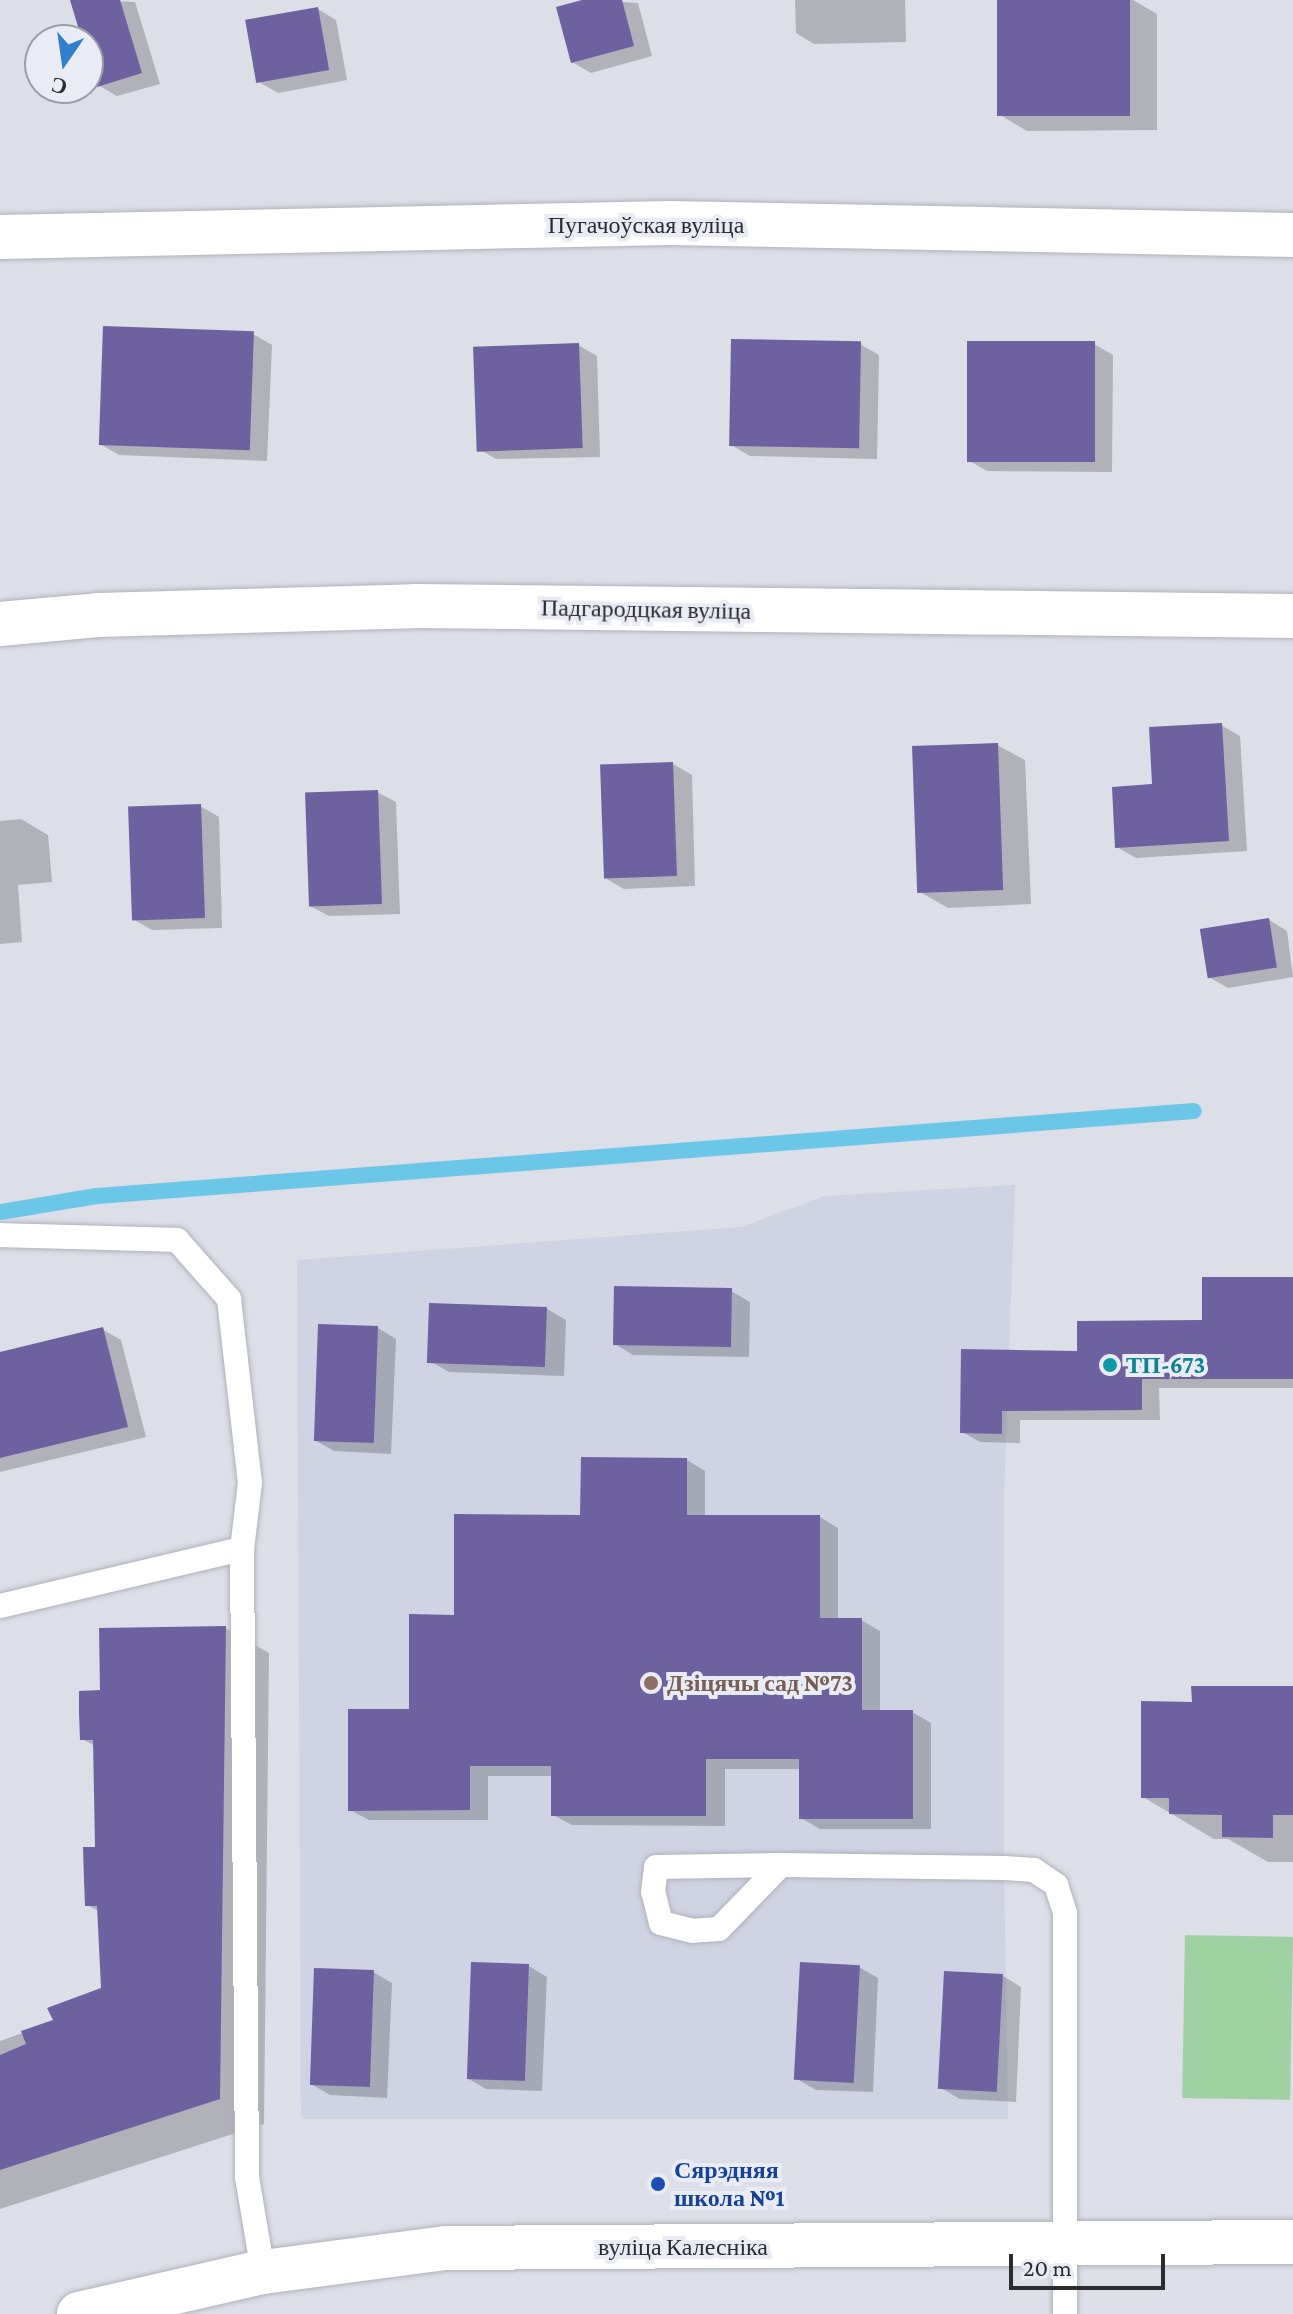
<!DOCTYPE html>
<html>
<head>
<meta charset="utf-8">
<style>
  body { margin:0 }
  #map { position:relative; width:1293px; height:2314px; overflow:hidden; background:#dcdee8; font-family:"Crimson Pro",serif }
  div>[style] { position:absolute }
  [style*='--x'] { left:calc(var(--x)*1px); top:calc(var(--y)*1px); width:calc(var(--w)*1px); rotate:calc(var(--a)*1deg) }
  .built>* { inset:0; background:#cfd3e3 }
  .green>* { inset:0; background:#a0d1a2; transform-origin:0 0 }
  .shadow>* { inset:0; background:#0003 }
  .stream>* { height:16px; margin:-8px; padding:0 8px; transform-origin:8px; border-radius:8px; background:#6cc6e7 }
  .building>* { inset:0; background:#6e61a0; transform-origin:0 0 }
  .roads { filter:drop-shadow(0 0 2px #b0b2bb) drop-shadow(0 0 2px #b0b2bb) }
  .service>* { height:24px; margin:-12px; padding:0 12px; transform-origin:12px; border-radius:12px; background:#fff }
  .minor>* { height:44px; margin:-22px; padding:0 22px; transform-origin:22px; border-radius:22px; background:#fff }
  .dots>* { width:22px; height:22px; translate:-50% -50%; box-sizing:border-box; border:4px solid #e9ebf5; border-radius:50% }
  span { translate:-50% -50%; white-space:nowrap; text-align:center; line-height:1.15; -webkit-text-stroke:8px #e9ebf5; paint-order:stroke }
  .street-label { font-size:24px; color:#2c2c30 }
  .culture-label { font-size:24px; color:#0d838f; font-weight:700 }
  .left { translate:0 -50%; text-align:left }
  .education-label { font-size:24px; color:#785e54; font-weight:700 }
  .transit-label { font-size:24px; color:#164399; font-weight:700 }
  .north { position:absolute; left:24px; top:24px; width:80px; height:80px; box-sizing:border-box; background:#e9ebf5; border:2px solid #9d9fa6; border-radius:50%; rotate:193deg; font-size:22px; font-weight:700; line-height:32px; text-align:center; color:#2c2c30 }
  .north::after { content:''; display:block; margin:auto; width:28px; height:36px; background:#317fcf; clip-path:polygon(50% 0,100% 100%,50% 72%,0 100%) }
  .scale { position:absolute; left:1009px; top:2254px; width:156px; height:36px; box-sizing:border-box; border:4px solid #2c2c30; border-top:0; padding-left:10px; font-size:24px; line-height:28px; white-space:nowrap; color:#2c2c30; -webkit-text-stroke:6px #e9ebf5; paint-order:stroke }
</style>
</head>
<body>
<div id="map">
  <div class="built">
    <div style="clip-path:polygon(1015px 1185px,1004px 1498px,1004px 1868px,1008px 2119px,301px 2119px,297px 1260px,741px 1227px,825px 1196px)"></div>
  </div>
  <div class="green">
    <div style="left:1185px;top:1935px;width:108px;height:163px;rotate:1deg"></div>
  </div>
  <div class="shadow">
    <div style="clip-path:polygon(87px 0,135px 2px,160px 84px,117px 96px,98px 85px,88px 40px,84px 40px)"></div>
    <div style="clip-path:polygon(590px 0,638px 3px,652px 56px,591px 73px,572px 62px)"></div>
    <div style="clip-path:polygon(795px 0,905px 0,906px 42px,814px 44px,796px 33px)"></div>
    <div style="clip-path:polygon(999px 0,1133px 0,1157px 14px,1157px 130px,1027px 131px,1000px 115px)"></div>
    <div style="clip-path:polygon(318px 9px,336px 20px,347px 80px,278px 93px,259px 82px)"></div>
    <div style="clip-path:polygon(253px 334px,272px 345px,267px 461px,119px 455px,100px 444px)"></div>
    <div style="clip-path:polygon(860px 344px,879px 355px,877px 459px,750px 456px,731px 445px)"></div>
    <div style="clip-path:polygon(1094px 344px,1113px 355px,1112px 472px,987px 471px,968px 460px)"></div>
    <div style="clip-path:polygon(578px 345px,597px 356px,600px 457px,496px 459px,477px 448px)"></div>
    <div style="clip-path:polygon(1221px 725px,1240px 736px,1247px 851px,1136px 858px,1117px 847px)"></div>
    <div style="clip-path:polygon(997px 745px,1025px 760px,1031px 904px,948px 908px,920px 892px)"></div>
    <div style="clip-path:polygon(673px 764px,692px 775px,695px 886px,624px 889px,605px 878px)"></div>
    <div style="clip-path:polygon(377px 792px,396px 802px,400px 914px,329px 916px,310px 906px)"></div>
    <div style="clip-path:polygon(200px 806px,219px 817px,222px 928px,152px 930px,133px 919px)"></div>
    <div style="clip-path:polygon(21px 819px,48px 835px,52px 882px,18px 885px,22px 942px,0 944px,0 821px)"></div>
    <div style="clip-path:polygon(1269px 920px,1287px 931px,1293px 977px,1228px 988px,1209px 977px)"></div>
    <div style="clip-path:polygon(1293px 1279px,1293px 1388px,1159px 1388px,1160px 1420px,1020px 1420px,1020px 1443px,980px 1442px,962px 1432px,1079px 1353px,1204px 1322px)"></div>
    <div style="clip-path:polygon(731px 1291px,750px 1302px,749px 1357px,633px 1355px,615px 1344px)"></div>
    <div style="clip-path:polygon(547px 1309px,566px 1320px,564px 1376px,449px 1372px,430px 1361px)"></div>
    <div style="clip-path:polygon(378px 1328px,396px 1339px,391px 1454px,334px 1451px,315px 1440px)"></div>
    <div style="clip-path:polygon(102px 1329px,121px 1340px,146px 1437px,0 1472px,0 1354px)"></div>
    <div style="clip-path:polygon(687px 1460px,705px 1471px,705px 1517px,820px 1517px,838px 1528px,838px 1620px,861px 1620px,880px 1631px,880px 1712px,912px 1712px,931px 1723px,931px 1829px,820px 1829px,801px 1818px,801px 1769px,725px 1769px,725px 1826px,572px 1825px,553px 1815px,553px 1776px,488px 1776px,488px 1820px,369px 1820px,350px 1810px,411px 1711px,456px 1617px,582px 1517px)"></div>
    <div style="clip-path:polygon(225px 1628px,269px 1653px,264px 2124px,0 2209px,0 2041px,56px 2021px,103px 1990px,100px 1912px,87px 1905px,97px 1849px,95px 1746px,82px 1739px,102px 1692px)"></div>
    <div style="clip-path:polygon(1293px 1688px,1293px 1862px,1268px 1862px,1228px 1839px,1214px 1839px,1143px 1797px,1194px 1704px)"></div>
    <div style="clip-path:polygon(529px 1966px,547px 1977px,542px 2091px,486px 2089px,467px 2078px)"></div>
    <div style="clip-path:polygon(859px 1967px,878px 1978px,873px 2092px,816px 2090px,797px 2079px)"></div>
    <div style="clip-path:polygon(373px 1972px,392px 1983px,387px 2098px,330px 2095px,311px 2084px)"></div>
    <div style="clip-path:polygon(1003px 1976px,1021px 1987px,1016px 2102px,960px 2099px,941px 2088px)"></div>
  </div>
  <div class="stream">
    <div style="--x:0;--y:1212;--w:98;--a:-9.4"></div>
    <div style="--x:97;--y:1196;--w:1100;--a:-4.43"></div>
  </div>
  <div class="building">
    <div style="clip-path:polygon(70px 0,120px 0,142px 73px,97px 87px,88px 58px,88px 40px,82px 40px)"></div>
    <div style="clip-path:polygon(582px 0,622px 0,634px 46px,571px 63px,556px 7px)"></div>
    <div style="left:997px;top:0;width:133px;height:116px"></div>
    <div style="left:318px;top:7px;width:64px;height:74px;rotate:80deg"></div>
    <div style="left:103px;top:326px;width:151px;height:119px;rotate:2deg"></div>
    <div style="left:731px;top:339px;width:130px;height:107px;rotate:1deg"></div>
    <div style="left:967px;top:341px;width:128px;height:121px"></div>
    <div style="left:579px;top:343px;width:105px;height:106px;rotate:88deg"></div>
    <div style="clip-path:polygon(1222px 723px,1229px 841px,1115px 848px,1112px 787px,1152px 784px,1149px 727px)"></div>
    <div style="left:998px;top:743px;width:147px;height:86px;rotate:88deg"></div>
    <div style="left:673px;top:762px;width:114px;height:73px;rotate:88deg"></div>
    <div style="left:378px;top:790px;width:114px;height:73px;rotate:88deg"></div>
    <div style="left:201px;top:804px;width:114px;height:73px;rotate:88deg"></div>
    <div style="left:1269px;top:918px;width:50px;height:70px;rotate:81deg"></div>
    <div style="clip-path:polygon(1202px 1277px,1293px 1277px,1293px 1379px,1142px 1379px,1142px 1410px,1002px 1411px,1002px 1434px,960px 1433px,961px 1349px,1077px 1351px,1077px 1321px,1202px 1320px)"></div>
    <div style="left:614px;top:1286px;width:118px;height:59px;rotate:1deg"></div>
    <div style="left:429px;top:1303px;width:118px;height:60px;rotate:2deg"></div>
    <div style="left:318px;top:1324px;width:60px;height:117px;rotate:2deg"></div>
    <div style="clip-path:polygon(103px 1327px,128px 1427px,0 1458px,0 1352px)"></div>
    <div style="clip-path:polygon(581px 1457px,687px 1458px,687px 1515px,820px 1515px,820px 1618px,862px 1618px,862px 1710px,913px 1710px,913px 1819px,799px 1819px,799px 1759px,706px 1759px,706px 1816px,551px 1816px,551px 1766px,470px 1766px,470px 1810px,348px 1811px,348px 1709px,409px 1709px,409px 1614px,454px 1615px,454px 1514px,580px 1515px)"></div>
    <div style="clip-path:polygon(226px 1626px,220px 2099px,0 2170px,0 2055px,26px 2044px,21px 2031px,53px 2020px,47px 2008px,101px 1988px,97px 1906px,85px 1906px,84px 1880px,83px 1847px,95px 1847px,93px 1740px,80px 1740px,79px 1713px,79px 1691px,100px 1690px,99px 1628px)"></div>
    <div style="clip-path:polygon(1191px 1686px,1293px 1686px,1293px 1815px,1273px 1815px,1273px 1838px,1222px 1837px,1222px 1815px,1169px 1814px,1169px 1798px,1141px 1798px,1141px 1701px,1192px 1702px)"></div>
    <div style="left:471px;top:1962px;width:58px;height:117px;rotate:2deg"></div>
    <div style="left:800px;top:1962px;width:60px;height:118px;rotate:3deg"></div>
    <div style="left:314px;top:1968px;width:60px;height:117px;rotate:2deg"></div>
    <div style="left:944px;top:1971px;width:59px;height:118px;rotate:3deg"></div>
  </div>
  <div class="roads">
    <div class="service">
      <div style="--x:0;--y:1235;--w:177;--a:1.6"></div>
      <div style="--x:177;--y:1240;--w:79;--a:48.6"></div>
      <div style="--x:229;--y:1299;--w:185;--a:83.5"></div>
      <div style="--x:250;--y:1483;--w:66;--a:96.9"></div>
      <div style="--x:0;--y:1606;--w:249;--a:-13.3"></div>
      <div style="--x:242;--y:1549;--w:628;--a:89.54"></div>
      <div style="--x:247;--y:2177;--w:96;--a:80.4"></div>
      <div style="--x:781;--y:1865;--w:89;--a:134.1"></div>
      <div style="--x:719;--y:1929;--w:26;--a:176"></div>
      <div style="--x:693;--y:1931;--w:33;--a:-166"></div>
      <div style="--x:661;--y:1923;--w:32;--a:-104"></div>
      <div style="--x:653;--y:1892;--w:25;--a:-83"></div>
      <div style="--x:656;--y:1867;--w:125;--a:-0.9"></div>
      <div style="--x:781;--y:1865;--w:223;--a:0.8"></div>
      <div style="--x:1004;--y:1868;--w:30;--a:4"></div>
      <div style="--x:1034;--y:1870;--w:27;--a:34"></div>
      <div style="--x:1056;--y:1885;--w:29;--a:72"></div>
      <div style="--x:1065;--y:1913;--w:401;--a:90"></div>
    </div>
    <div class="minor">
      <div style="--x:0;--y:237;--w:670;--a:-1.2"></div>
      <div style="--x:670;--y:223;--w:623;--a:1.1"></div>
      <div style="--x:0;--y:624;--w:98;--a:-5.2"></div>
      <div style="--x:98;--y:615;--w:316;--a:-1.6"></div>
      <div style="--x:414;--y:606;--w:879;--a:0.65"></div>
      <div style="--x:79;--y:2314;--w:189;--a:-12.9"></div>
      <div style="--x:263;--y:2272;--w:184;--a:-7.5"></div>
      <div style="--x:445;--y:2248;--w:848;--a:-0.41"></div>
    </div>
  </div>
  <div class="dots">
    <div style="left:1110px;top:1365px;background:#0f9aa8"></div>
    <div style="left:651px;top:1683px;background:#8d6e63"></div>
    <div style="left:658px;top:2184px;background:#1a4fb4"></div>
  </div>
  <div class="street-label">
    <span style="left:646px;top:225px">Пугачоўская вуліца</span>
    <span style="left:646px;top:609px;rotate:1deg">Падгародцкая вуліца</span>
    <span style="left:683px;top:2247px">вуліца Калесніка</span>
  </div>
  <div class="culture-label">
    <span class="left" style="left:1126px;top:1365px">ТП-673</span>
  </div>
  <div class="education-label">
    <span class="left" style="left:667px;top:1683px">Дзіцячы сад №73</span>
  </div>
  <div class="transit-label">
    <span class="left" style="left:674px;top:2184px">Сярэдняя<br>школа №1</span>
  </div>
  <div class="north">С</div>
  <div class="scale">20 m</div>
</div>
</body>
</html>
